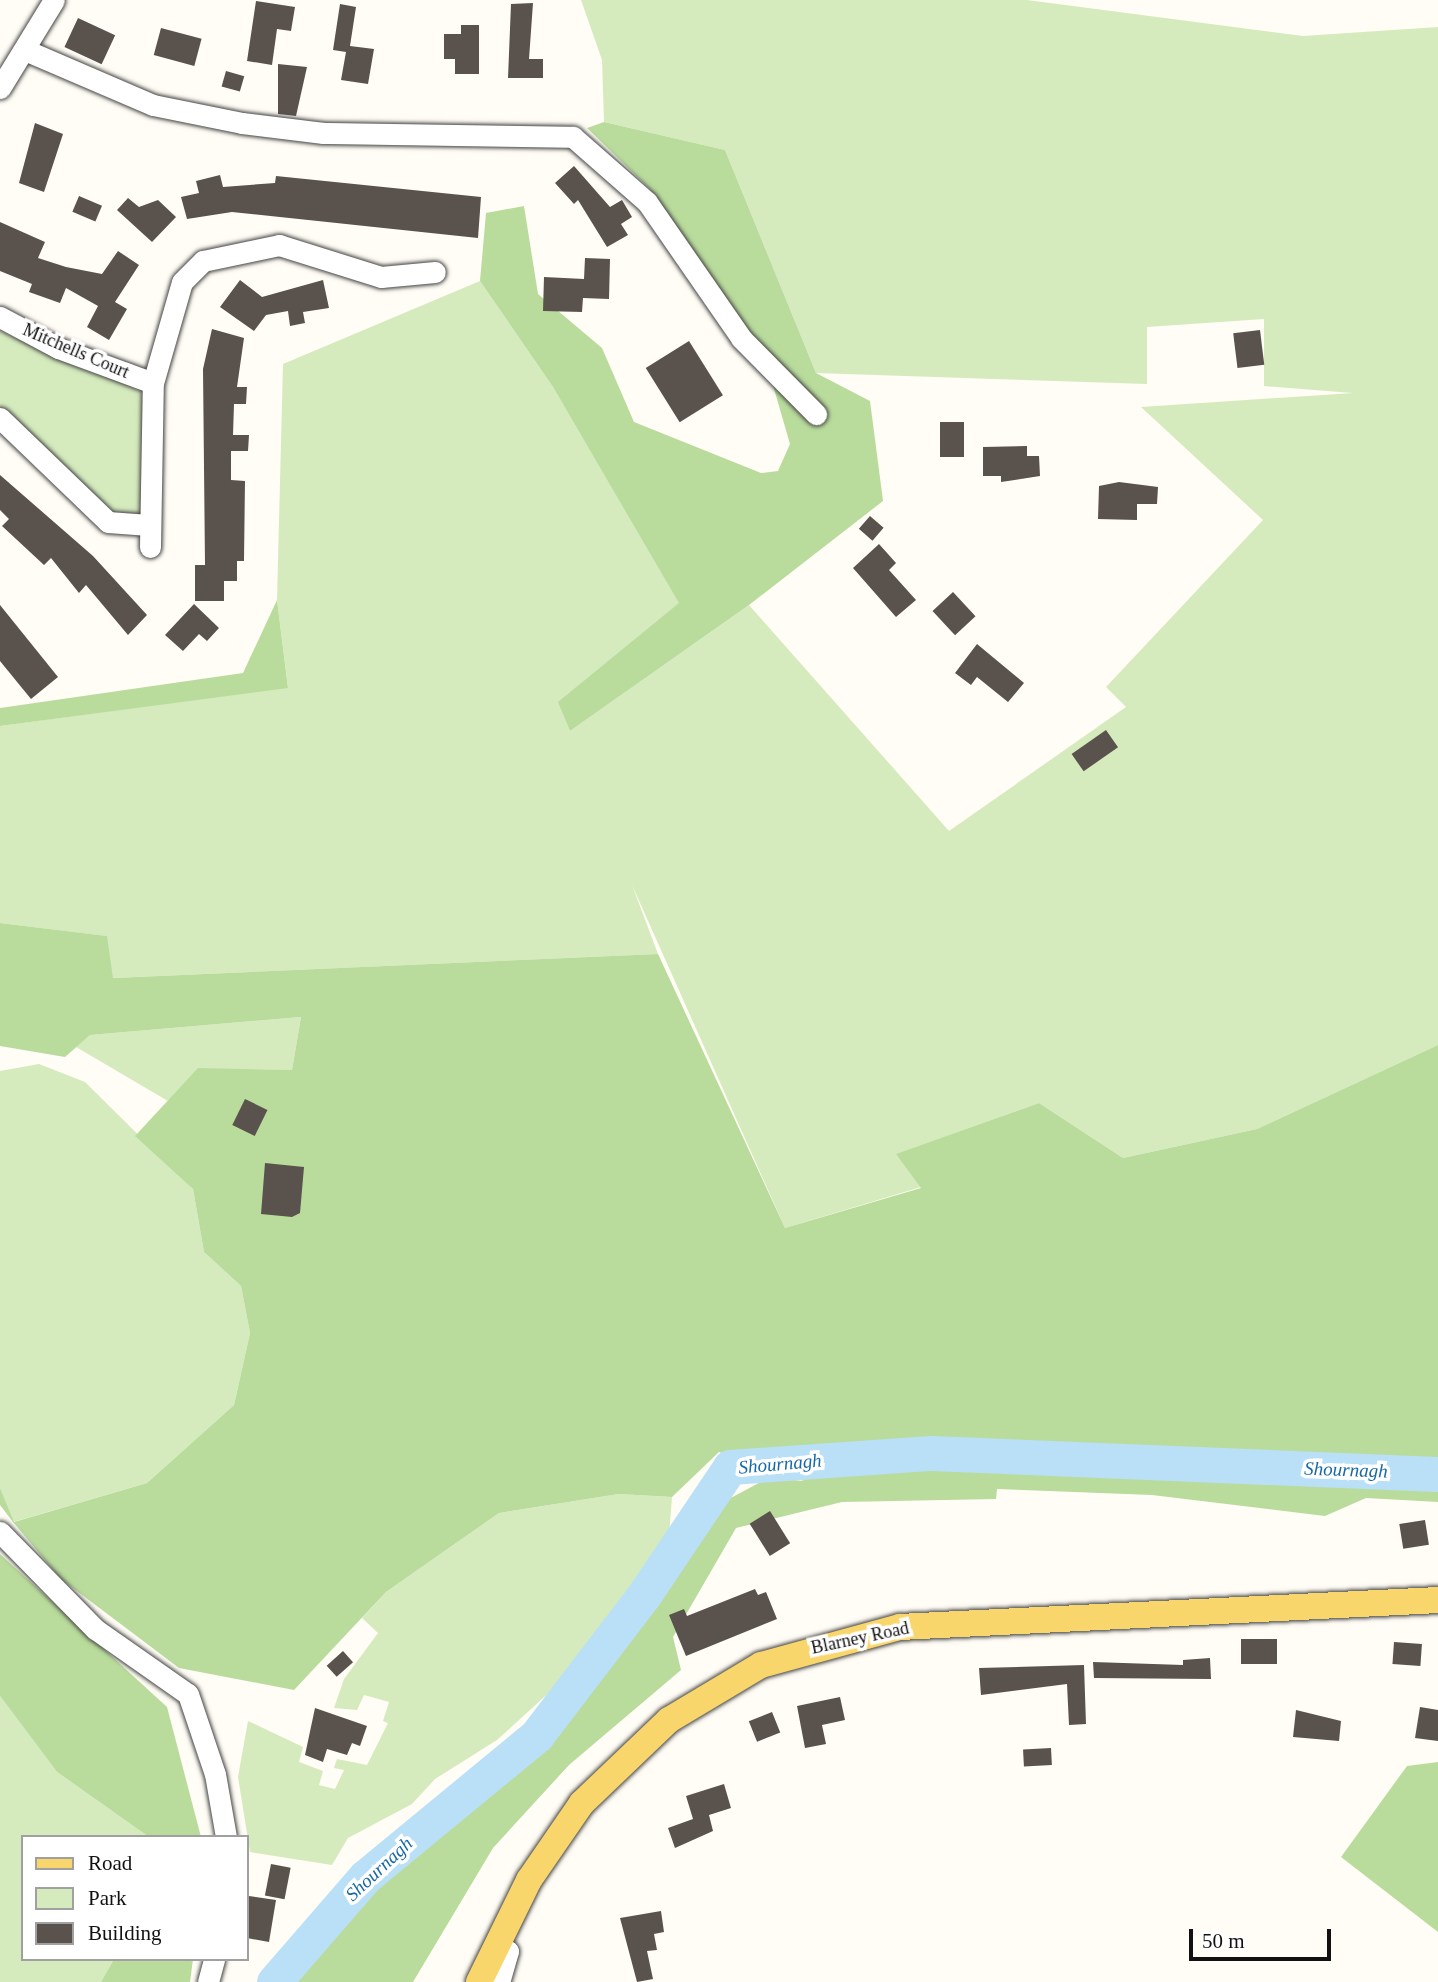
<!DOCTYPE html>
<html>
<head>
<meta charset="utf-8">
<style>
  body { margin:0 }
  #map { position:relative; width:1438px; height:1982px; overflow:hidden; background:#fffdf5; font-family:"Times New Roman",serif }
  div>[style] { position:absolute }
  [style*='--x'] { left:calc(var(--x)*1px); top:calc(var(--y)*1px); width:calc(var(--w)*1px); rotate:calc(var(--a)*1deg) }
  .green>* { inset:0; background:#d5ebbd }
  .forest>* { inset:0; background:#b9dc9c }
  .river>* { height:35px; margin:-17.5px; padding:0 17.5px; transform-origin:17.5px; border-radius:17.5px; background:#b9e0f7 }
  .building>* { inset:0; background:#5a524d; transform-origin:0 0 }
  .roads { filter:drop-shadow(0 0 2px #444) drop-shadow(0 0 2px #444) }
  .minor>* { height:21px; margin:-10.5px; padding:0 10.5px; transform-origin:10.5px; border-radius:10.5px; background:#fff }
  .major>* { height:26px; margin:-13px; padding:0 13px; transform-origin:13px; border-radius:13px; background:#f9d66b }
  span { translate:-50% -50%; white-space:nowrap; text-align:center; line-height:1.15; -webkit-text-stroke:7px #fff; paint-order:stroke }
  .street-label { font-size:18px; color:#111 }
  .water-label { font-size:19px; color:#1768a6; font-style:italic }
  .legend { position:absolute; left:21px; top:1835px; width:228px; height:126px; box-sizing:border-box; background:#fff; border:2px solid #a0a0a0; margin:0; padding:9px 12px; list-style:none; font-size:21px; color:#111 }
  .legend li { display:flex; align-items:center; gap:14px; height:35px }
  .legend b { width:35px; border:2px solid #a0a0a0 }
  .scale { position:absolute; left:1189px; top:1929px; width:142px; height:32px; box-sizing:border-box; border:4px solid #111; border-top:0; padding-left:9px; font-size:21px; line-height:24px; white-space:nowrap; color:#111; -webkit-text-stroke:5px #fff; paint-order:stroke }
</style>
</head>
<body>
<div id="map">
  <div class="green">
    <div style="clip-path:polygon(581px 0,1027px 0,1303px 36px,1438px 27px,1438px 1045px,1257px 1129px,1123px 1158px,1039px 1103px,897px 1154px,921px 1187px,785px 1228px,632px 885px,658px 954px,112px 978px,106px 936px,0 923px,0 726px,288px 687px,277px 600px,283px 364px,480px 281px,553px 387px,680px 603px,559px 702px,570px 731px,749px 605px,949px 831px,1126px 707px,1106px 687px,1263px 520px,1141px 407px,1353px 393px,1264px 386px,1264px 319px,1147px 327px,1147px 384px,816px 373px,725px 150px,604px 122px,602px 60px)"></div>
    <div style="clip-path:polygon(0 331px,140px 391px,147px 410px,141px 514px,121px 519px,0 407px)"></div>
    <div style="clip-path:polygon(301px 1017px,292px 1070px,198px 1069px,168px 1101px,76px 1047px,90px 1035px)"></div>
    <div style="clip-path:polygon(39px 1064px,85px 1082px,193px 1189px,204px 1252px,241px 1286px,250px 1333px,234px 1405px,147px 1483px,13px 1522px,0 1488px,0 1071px)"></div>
    <div style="clip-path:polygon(619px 1494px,672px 1497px,669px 1536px,553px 1689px,497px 1740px,435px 1779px,412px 1804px,348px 1838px,332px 1865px,250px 1852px,238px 1777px,248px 1721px,303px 1747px,299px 1762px,323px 1771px,319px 1785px,335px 1789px,344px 1770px,334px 1768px,337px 1759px,367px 1765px,388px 1723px,383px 1721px,389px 1702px,364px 1695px,357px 1710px,334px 1708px,344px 1679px,378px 1633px,362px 1618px,386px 1592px,499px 1513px)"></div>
    <div style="clip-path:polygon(0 1696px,57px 1772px,149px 1837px,23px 1837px,23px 1959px,114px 1959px,101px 1982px,0 1982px)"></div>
  </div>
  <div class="forest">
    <div style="clip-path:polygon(604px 122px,725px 150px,816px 373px,870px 401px,883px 501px,749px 605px,570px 731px,558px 702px,679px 603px,553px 387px,480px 281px,486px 213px,524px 206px,538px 294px,602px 348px,634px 422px,761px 473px,778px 471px,790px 444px,763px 351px,650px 189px,587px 128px)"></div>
    <div style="clip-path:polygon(277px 600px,288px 688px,0 726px,0 708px,243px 673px)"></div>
    <div style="clip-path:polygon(0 923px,107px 936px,113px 978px,658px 954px,785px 1228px,921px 1188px,896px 1154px,1039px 1103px,1123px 1158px,1257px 1129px,1438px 1045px,1438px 1466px,1411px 1478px,1438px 1483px,1438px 1502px,1366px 1498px,1325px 1516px,1152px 1495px,997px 1489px,996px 1499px,842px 1502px,736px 1528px,673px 1637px,681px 1670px,569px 1765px,493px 1848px,413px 1982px,285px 1982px,360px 1894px,546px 1736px,725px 1501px,768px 1478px,804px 1481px,719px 1452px,672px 1497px,619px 1494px,499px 1513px,386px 1592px,294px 1690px,179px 1668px,61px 1579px,13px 1522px,0 1505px,0 1488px,14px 1522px,147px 1483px,234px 1405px,250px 1333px,241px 1286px,204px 1252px,193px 1189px,135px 1136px,198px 1068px,292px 1070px,301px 1017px,90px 1035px,65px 1057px,0 1046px)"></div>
    <div style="clip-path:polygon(0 1554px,167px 1707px,201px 1837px,149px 1837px,57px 1772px,0 1696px)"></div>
    <div style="clip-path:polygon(1438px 1762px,1438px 1932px,1341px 1857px,1407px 1766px)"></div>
    <div style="clip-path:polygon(114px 1959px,193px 1959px,190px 1982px,101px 1982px)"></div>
  </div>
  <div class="river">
    <div style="--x:274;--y:1982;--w:139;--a:-49.1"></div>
    <div style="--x:365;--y:1877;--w:223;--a:-39.5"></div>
    <div style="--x:537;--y:1735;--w:176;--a:-52.6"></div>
    <div style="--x:644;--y:1595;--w:154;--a:-56.1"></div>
    <div style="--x:730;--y:1467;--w:202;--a:-4"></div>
    <div style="--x:932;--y:1453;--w:506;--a:2.38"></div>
  </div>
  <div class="building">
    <div style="clip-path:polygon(256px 1px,295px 7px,291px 31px,277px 29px,272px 65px,247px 61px)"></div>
    <div style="clip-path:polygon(533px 3px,529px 59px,543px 59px,543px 78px,508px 78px,511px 4px)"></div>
    <div style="clip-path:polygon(340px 4px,356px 7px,350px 46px,374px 49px,368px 84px,341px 80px,346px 52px,333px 50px)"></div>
    <div style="left:78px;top:18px;width:41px;height:32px;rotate:25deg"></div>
    <div style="clip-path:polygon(461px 25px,479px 25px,479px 74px,455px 74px,455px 59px,444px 59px,444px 34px,461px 34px)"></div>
    <div style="left:161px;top:28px;width:42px;height:28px;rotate:15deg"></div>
    <div style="clip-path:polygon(278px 64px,307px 67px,296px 116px,278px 114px)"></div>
    <div style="left:226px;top:71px;width:19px;height:16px;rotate:16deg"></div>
    <div style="clip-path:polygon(35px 123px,63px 134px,44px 192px,19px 183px)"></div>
    <div style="clip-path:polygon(574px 166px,610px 207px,622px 200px,632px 217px,621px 224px,628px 235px,607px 247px,578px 200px,574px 204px,555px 183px)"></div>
    <div style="clip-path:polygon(220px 175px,223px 187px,275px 183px,276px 176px,481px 197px,478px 238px,232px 212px,187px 219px,181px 197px,199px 193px,196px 181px)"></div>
    <div style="left:79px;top:196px;width:25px;height:17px;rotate:23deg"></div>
    <div style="clip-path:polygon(128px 198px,139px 207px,158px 200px,176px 217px,152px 242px,117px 210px)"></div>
    <div style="clip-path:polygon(0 222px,45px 242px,38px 258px,66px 267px,102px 274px,118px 251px,139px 265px,115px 302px,127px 309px,109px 340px,87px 327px,98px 306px,66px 288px,60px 303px,29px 292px,32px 284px,0 271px)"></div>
    <div style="clip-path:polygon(585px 258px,610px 259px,609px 299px,583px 298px,582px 312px,543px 311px,544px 277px,584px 279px)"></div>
    <div style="clip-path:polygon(240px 280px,262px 297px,323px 280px,329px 308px,303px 312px,305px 323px,290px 326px,288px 311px,266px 315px,254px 331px,220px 307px)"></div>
    <div style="clip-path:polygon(212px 329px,244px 338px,237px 387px,247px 387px,246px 404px,234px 404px,233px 435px,249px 435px,248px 451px,231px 451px,231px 480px,245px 481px,244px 561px,237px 561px,237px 581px,224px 581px,224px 601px,195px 601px,195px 565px,205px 565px,203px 369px)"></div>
    <div style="left:1260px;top:330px;width:35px;height:27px;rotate:83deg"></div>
    <div style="left:689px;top:341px;width:64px;height:51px;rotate:58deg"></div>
    <div style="left:940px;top:422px;width:24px;height:35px"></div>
    <div style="clip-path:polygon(1027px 446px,1027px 456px,1039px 456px,1040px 476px,1001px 482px,1001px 476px,983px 476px,983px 447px)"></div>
    <div style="clip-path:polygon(0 475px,93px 556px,147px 615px,128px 635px,86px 585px,79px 593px,51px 558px,44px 565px,2px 526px,9px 519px,0 510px)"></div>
    <div style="clip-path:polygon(1119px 482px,1158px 487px,1157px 504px,1137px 504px,1137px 520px,1098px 519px,1099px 486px)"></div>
    <div style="left:870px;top:516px;width:18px;height:17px;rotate:41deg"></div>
    <div style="clip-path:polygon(879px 544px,896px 563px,889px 570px,916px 600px,896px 617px,853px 568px)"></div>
    <div style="left:953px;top:592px;width:33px;height:28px;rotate:47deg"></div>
    <div style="clip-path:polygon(194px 604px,219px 628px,207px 641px,199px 634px,183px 651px,165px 635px)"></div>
    <div style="clip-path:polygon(0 605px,58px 677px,31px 699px,0 661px)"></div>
    <div style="clip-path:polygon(977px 644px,1024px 683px,1008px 702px,977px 677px,971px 685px,955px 673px)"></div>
    <div style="left:1106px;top:730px;width:21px;height:42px;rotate:55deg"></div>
    <div style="left:245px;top:1099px;width:25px;height:29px;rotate:26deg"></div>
    <div style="clip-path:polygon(265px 1163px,304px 1167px,300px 1213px,292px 1217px,261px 1214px)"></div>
    <div style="left:770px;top:1511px;width:38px;height:24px;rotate:58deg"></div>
    <div style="left:1425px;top:1520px;width:25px;height:26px;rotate:81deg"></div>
    <div style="clip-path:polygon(755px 1589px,758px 1595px,766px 1592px,777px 1619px,686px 1656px,669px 1615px,684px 1609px,687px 1616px)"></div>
    <div style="left:1241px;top:1639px;width:36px;height:25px"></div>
    <div style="left:1394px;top:1642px;width:28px;height:22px;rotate:4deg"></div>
    <div style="left:343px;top:1651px;width:15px;height:22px;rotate:48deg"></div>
    <div style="clip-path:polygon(1210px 1658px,1211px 1679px,1094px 1678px,1093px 1662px,1183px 1665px,1183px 1660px)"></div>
    <div style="clip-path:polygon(1084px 1665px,1086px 1724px,1069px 1725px,1067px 1684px,981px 1695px,979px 1668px)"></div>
    <div style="clip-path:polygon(840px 1697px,845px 1720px,822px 1725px,826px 1744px,805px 1748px,797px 1706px)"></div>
    <div style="clip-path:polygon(1420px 1707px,1438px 1710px,1438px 1741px,1415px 1738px)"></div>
    <div style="clip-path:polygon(315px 1708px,367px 1726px,360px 1746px,352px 1743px,347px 1755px,327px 1749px,323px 1762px,305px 1755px)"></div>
    <div style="clip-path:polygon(1296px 1710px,1341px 1721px,1339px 1741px,1293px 1737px)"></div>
    <div style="left:772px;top:1712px;width:22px;height:25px;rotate:68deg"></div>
    <div style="left:1051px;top:1748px;width:17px;height:28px;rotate:87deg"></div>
    <div style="clip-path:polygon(724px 1784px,731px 1808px,709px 1815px,713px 1831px,675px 1848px,668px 1828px,693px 1819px,686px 1796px)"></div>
    <div style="left:271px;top:1864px;width:20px;height:32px;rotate:11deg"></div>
    <div style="clip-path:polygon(249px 1896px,276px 1900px,269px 1942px,247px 1938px)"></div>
    <div style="clip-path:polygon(661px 1911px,664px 1932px,654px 1934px,657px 1950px,647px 1951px,653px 1979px,637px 1982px,620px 1918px)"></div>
  </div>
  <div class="roads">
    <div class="minor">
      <div style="--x:25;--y:50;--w:139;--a:23.3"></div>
      <div style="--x:153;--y:105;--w:91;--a:11.4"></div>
      <div style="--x:242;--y:123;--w:82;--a:7"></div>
      <div style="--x:323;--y:133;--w:250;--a:0.9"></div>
      <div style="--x:573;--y:137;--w:98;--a:41.3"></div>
      <div style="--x:647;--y:202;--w:165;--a:55.3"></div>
      <div style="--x:741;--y:338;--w:107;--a:45.4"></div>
      <div style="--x:0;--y:88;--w:103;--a:-58.5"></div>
      <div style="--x:0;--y:317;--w:66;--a:28.1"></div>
      <div style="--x:58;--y:348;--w:101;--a:20.2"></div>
      <div style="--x:153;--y:383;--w:105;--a:-74"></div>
      <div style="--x:182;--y:282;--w:30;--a:-45"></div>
      <div style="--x:203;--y:261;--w:78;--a:-11.9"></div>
      <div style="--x:279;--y:245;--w:107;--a:17.4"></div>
      <div style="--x:381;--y:277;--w:54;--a:-5.3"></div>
      <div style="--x:0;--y:418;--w:150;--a:43.9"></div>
      <div style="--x:108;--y:522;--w:41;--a:4.2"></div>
      <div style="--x:150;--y:547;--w:164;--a:-89"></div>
      <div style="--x:0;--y:1532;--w:136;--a:45.6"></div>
      <div style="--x:95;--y:1629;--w:113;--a:35"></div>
      <div style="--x:188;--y:1694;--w:84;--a:71.4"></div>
      <div style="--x:215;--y:1774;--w:64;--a:80.1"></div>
      <div style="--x:496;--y:1946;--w:13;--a:23"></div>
      <div style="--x:508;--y:1951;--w:32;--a:106"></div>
      <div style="--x:208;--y:1982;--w:24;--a:-75"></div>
    </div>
    <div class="major">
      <div style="--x:479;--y:1982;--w:114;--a:-63.9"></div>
      <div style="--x:529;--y:1880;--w:93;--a:-55.5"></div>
      <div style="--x:582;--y:1803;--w:120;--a:-43.7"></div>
      <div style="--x:669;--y:1720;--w:107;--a:-30.9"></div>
      <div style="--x:761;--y:1665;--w:144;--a:-15.3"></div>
      <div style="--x:900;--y:1627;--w:539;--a:-2.87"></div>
    </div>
  </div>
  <div class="street-label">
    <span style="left:76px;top:351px;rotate:23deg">Mitchells Court</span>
    <span style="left:860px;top:1638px;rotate:-12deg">Blarney Road</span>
  </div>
  <div class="water-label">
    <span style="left:780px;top:1464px;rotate:-5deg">Shournagh</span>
    <span style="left:1346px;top:1470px;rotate:2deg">Shournagh</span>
    <span style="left:379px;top:1869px;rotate:-43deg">Shournagh</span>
  </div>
  <ul class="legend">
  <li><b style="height:9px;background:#f9d66b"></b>Road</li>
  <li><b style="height:19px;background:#d5ebbd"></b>Park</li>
  <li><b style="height:19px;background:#5a524d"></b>Building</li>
  </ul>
  <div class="scale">50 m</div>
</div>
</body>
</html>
